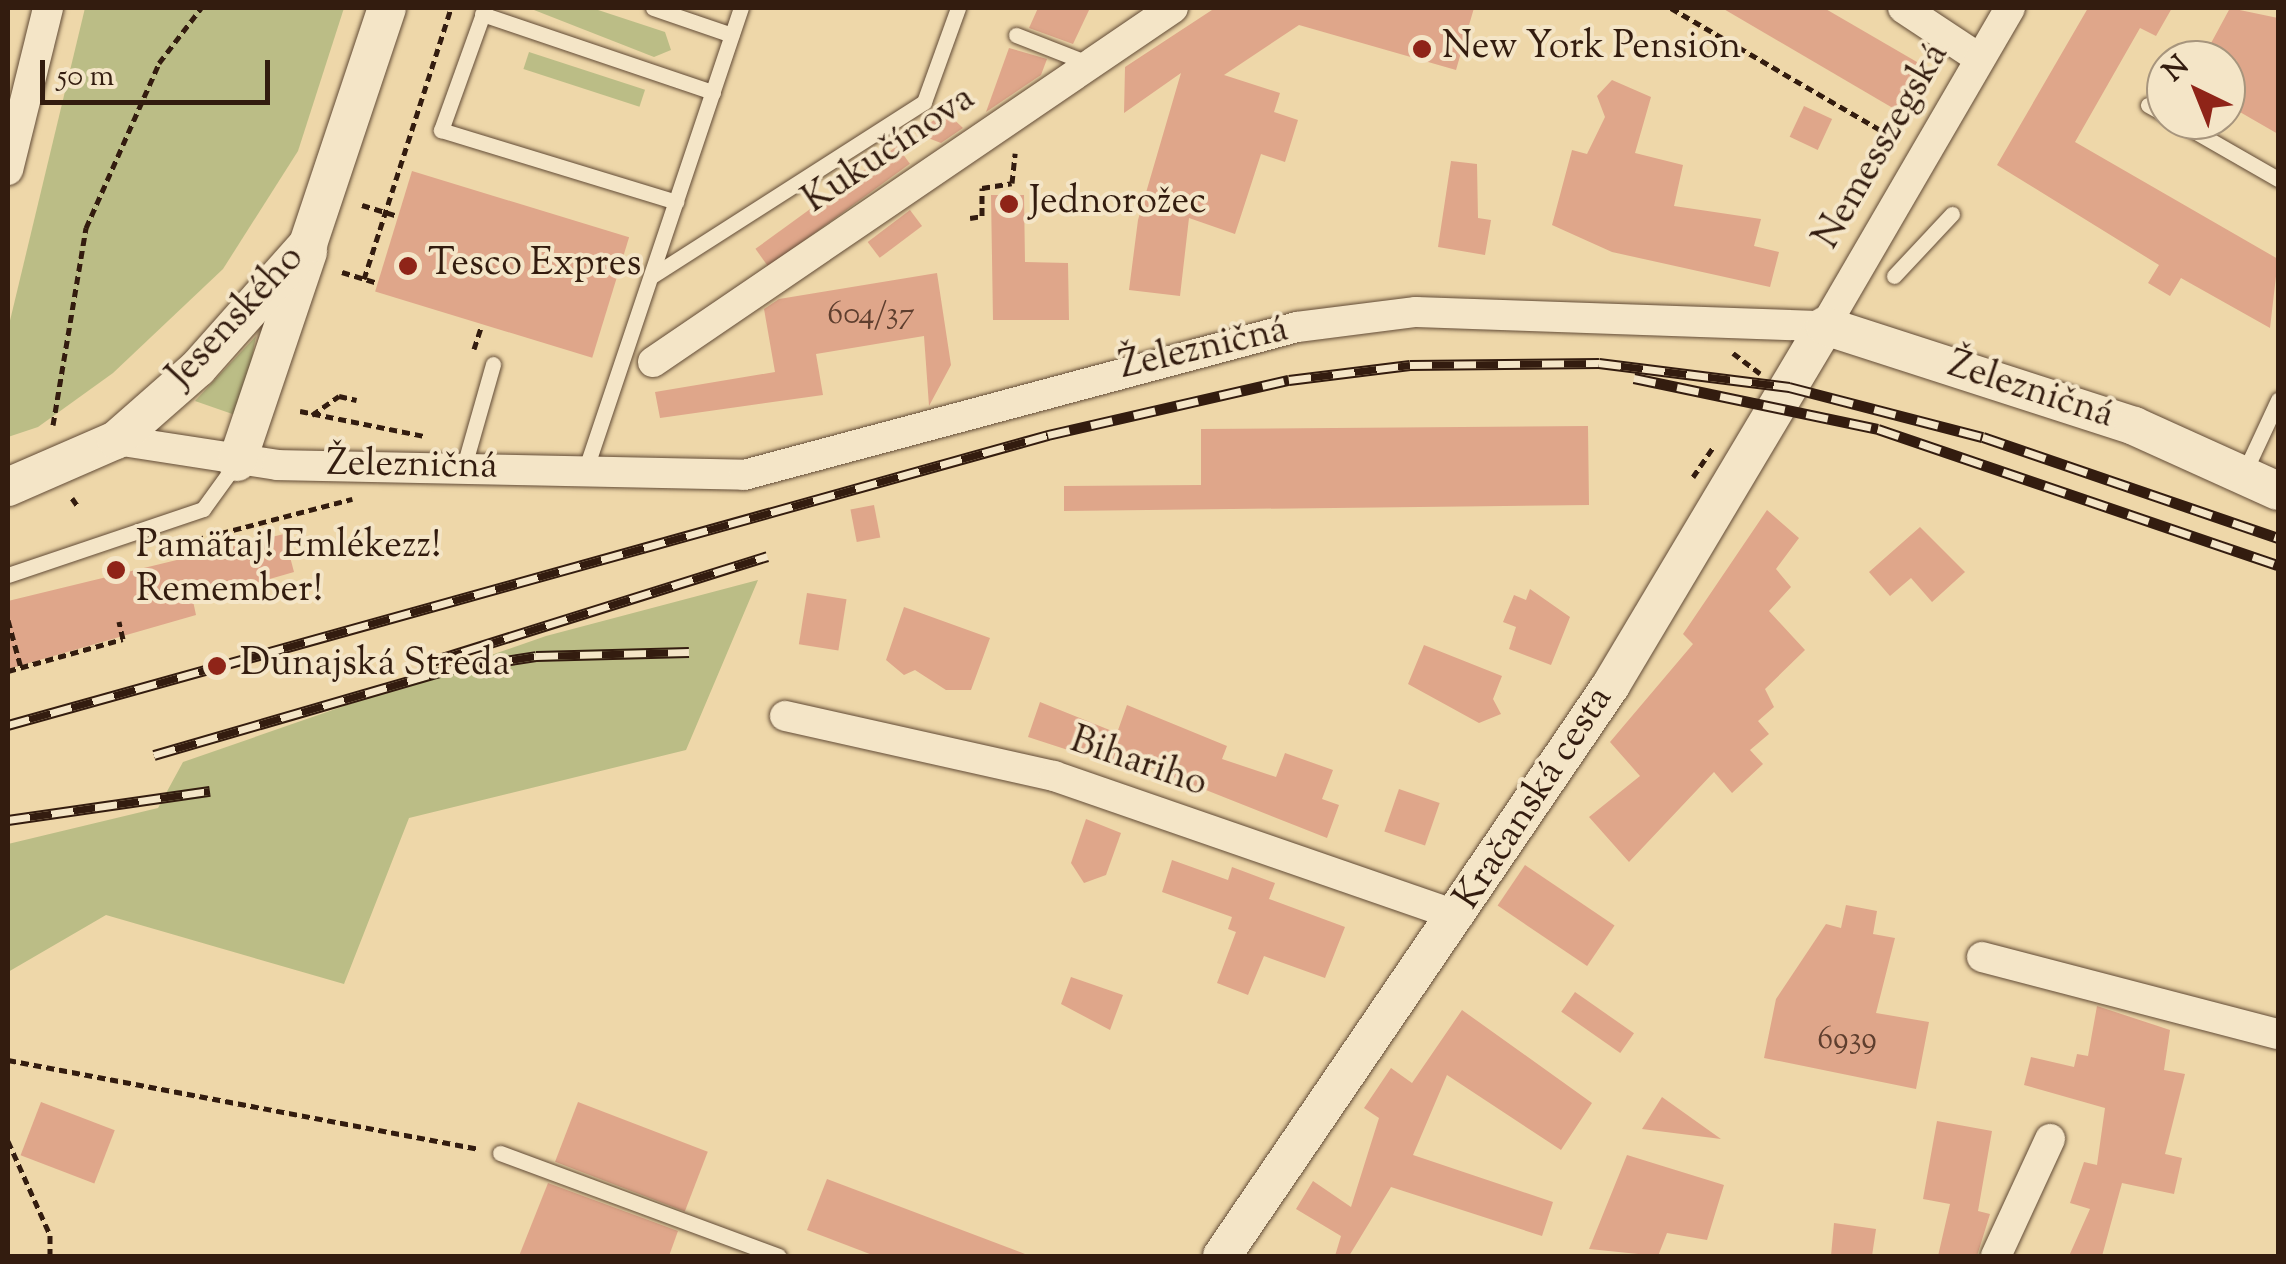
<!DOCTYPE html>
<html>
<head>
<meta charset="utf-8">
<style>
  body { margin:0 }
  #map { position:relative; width:2286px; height:1264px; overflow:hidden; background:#eed7a9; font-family:"Sorts Mill Goudy",serif }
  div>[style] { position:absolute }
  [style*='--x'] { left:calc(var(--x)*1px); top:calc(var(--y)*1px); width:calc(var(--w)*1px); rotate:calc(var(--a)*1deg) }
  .green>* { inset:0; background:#bbbd86; transform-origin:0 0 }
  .building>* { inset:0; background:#dfa68a; transform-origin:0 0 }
  .path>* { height:5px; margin-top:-2.5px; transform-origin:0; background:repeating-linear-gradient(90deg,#331c0f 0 8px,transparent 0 13px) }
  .roads { filter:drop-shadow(0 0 2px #624b36) drop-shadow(0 0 2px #624b36) }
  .service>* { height:15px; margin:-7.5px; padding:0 7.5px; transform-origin:7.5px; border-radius:7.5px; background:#f4e5c7 }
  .minor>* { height:30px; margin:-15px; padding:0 15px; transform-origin:15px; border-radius:15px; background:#f4e5c7 }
  .tertiary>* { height:38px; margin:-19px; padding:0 19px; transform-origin:19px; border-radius:19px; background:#f4e5c7 }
  .rail>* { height:11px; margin-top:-5.5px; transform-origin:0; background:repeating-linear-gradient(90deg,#f4e5c7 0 22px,#331c0f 0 44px); box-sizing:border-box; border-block:2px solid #331c0f }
  .dots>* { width:28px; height:28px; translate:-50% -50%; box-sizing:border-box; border:5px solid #f4e5c7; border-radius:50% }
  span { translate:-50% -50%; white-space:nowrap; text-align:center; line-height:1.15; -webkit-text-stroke:8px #f4e5c7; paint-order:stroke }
  .number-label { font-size:32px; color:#5e3e2e }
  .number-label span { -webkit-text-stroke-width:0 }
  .poi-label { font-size:38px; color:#331c0f }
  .left { translate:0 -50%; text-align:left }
  .street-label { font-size:38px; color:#331c0f }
  .frame { position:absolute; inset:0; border:10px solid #331c0f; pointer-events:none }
  .north { position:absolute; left:2146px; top:40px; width:100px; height:100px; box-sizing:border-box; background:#f4e5c7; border:2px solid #a7957d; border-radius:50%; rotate:317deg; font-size:28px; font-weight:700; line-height:40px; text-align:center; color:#331c0f }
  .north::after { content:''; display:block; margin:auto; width:35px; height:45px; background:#8f2418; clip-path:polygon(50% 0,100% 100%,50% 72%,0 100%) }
  .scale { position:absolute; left:40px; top:60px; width:230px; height:45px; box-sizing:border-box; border:5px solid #331c0f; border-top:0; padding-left:12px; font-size:30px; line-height:35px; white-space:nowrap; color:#331c0f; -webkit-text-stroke:8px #f4e5c7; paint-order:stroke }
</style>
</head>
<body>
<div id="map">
  <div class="green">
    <div style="clip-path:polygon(85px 8px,344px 8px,298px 151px,223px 269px,113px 373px,38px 427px,8px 437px,8px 329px)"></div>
    <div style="clip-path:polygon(592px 8px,665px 32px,671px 50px,654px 57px,534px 10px)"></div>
    <div style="left:529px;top:52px;width:122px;height:18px;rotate:18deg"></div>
    <div style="clip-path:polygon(256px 336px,241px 417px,195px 401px)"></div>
    <div style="clip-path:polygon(758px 580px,686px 750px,409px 818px,344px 984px,106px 915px,8px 972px,8px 844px,158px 808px,183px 762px,546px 636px)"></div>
  </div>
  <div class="building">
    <div style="clip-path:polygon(1038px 8px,1090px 8px,1073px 44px,1029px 28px)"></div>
    <div style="clip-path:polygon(1215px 8px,1474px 8px,1456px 70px,1299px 25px,1224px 75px,1280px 93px,1274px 112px,1298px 120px,1285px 162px,1261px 154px,1235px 234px,1189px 218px,1180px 296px,1129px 290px,1138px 220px,1181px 73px,1124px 113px,1125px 67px)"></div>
    <div style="clip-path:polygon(1722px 8px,1824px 8px,1929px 69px,1903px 114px)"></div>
    <div style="clip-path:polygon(2088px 8px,2172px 8px,2156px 36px,2140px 28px,2075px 142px,2278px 259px,2270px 328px,2181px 278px,2170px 296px,2148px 283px,2159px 265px,1997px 165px)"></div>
    <div style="clip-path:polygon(2230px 8px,2278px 18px,2278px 134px,2226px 104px,2237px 61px,2210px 45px)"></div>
    <div style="clip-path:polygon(1009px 48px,1047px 59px,1041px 75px,986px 112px)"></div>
    <div style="clip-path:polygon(1612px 80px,1651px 97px,1635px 153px,1683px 165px,1674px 206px,1761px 219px,1754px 246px,1779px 252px,1770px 287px,1612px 252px,1552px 225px,1572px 150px,1587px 154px,1605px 117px,1597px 96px)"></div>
    <div style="left:1804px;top:106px;width:31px;height:34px;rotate:25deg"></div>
    <div style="clip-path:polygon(946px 112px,963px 128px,941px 143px,915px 133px)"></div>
    <div style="left:897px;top:146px;width:22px;height:175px;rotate:54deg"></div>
    <div style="clip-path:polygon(1451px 161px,1477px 164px,1478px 218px,1491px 220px,1485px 255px,1438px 247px)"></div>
    <div style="left:412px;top:171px;width:227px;height:126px;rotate:17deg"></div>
    <div style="clip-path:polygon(991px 195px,1024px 195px,1025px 262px,1068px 263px,1069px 320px,993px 320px)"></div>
    <div style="left:910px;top:210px;width:20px;height:53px;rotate:53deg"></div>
    <div style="clip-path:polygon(937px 273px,951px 365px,929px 406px,924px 336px,816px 354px,823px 395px,660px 418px,655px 392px,775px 372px,764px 309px,779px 299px)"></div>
    <div style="clip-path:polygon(1588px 426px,1589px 505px,1064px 511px,1064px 486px,1201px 485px,1201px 429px)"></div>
    <div style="left:874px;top:505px;width:33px;height:24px;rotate:79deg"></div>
    <div style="clip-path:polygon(1767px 510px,1799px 538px,1776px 569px,1791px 587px,1769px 611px,1805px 650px,1765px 689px,1774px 707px,1758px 721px,1769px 734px,1750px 750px,1763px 764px,1732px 793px,1714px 772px,1629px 862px,1589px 817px,1640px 776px,1610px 742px,1693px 644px,1683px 634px)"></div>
    <div style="clip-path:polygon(1920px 527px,1965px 572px,1932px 602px,1911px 578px,1890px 596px,1869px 572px)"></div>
    <div style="clip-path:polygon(284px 534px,294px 572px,193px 601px,196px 615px,8px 669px,8px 601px)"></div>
    <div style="clip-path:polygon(1530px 589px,1570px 617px,1551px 665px,1509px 649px,1516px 627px,1503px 622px,1514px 595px,1526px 600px)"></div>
    <div style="left:807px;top:593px;width:40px;height:52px;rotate:9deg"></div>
    <div style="clip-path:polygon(904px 607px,990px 638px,971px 690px,946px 690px,915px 670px,904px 675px,886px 660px)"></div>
    <div style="clip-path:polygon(1424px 645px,1502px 676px,1493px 699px,1501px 714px,1479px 723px,1408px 684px)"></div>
    <div style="clip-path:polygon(1040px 702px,1117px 733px,1127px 705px,1227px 746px,1222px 759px,1276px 777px,1285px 753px,1333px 770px,1322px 799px,1339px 805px,1327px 838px,1148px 767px,1145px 775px,1028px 737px)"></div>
    <div style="left:1399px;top:789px;width:43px;height:45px;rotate:19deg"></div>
    <div style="clip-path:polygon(1086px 819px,1121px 833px,1106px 875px,1084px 883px,1071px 863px)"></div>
    <div style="clip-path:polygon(1172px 860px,1228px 880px,1232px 867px,1275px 883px,1269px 899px,1345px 927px,1325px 978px,1264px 956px,1248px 995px,1217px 983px,1236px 932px,1228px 929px,1232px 917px,1162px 892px)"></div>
    <div style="left:1525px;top:865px;width:108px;height:49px;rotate:34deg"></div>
    <div style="clip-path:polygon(1846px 905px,1877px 911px,1873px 934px,1895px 938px,1876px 1013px,1929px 1022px,1916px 1089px,1764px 1058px,1776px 999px,1826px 924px,1841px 928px)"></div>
    <div style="clip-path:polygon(1071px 977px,1123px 995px,1110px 1030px,1061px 1004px)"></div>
    <div style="left:1575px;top:992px;width:72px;height:24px;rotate:35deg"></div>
    <div style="clip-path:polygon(2097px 1006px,2170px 1030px,2164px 1070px,2185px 1074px,2165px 1154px,2182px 1158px,2174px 1194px,2122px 1183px,2102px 1256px,2069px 1256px,2090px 1209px,2070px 1203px,2084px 1162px,2097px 1165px,2105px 1108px,2024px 1085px,2031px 1057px,2074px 1067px,2077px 1054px,2088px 1056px)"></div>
    <div style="clip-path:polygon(1462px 1010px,1592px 1103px,1561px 1150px,1447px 1075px,1413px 1155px,1553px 1202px,1542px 1236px,1391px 1187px,1349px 1256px,1335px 1256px,1341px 1236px,1296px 1209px,1313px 1181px,1351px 1207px,1379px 1118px,1364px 1108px,1391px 1068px,1412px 1083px)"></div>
    <div style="clip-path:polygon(1662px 1097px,1721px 1139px,1642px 1129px)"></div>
    <div style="left:41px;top:1102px;width:79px;height:57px;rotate:21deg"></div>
    <div style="left:578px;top:1102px;width:139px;height:64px;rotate:21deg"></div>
    <div style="clip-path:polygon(1937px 1121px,1992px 1131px,1978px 1211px,1990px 1214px,1977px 1256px,1938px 1256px,1950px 1204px,1923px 1199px)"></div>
    <div style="clip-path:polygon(1627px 1155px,1724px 1185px,1707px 1240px,1667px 1233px,1658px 1256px,1589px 1249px)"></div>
    <div style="clip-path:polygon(827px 1179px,1025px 1254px,1024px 1256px,875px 1256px,807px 1230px)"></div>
    <div style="clip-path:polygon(548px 1183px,678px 1231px,669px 1256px,519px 1256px)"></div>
    <div style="clip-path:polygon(1834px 1223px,1876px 1229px,1872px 1256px,1831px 1256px)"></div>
  </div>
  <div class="path">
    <div style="--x:1671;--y:8;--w:263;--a:30.2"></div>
    <div style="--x:362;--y:205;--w:38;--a:17"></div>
    <div style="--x:970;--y:218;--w:12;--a:-9"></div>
    <div style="--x:982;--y:216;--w:28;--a:-90"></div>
    <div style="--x:982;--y:188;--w:30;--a:-9"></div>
    <div style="--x:1012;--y:183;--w:30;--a:-84"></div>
    <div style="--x:342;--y:272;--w:37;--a:17"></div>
    <div style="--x:364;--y:279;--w:285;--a:-72.2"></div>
    <div style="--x:474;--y:349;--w:25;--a:-72"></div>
    <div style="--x:1733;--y:353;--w:34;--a:37"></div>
    <div style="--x:300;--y:411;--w:126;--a:11.4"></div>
    <div style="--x:312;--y:415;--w:33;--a:-35"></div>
    <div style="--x:339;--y:396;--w:18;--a:13"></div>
    <div style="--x:53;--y:425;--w:200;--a:-80.5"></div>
    <div style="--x:86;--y:228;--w:180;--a:-66.1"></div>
    <div style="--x:159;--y:63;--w:69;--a:-52.6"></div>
    <div style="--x:1693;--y:477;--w:37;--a:-56"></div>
    <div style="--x:72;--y:498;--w:12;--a:55"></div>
    <div style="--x:183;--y:543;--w:175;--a:-14.6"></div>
    <div style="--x:8;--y:620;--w:50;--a:74.8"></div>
    <div style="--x:8;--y:671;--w:119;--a:-15.5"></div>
    <div style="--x:123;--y:639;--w:18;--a:-103"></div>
    <div style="--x:8;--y:1060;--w:477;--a:10.7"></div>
    <div style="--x:8;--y:1141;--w:103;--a:65.9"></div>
    <div style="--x:50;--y:1235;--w:21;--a:90"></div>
  </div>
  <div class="roads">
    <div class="service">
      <div style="--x:485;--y:8;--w:130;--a:109.8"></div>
      <div style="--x:441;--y:130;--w:246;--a:17"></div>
      <div style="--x:653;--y:8;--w:83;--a:18.9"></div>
      <div style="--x:482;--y:14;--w:244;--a:18.7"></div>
      <div style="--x:1016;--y:35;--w:79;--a:21.4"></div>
      <div style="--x:2148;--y:105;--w:21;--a:29"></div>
      <div style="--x:2175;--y:120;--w:119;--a:29.8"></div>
      <div style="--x:652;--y:276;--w:323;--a:-32.6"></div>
      <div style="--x:924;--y:102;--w:100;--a:-70.1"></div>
      <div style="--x:1894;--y:276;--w:85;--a:-46.9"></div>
      <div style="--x:464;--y:466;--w:106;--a:-74.1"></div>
      <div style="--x:585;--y:471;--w:489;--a:-71.4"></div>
      <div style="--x:2244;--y:473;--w:81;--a:-65"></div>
      <div style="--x:8;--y:575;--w:206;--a:-18.7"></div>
      <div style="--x:203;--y:509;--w:58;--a:-54.1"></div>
      <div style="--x:500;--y:1153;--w:297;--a:20.3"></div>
    </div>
    <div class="minor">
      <div style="--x:1903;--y:8;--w:92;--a:33.5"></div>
      <div style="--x:8;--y:170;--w:167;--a:-76.1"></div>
      <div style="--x:653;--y:362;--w:629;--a:-34.25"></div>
      <div style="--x:116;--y:440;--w:163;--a:8.8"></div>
      <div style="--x:277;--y:465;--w:467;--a:1.2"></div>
      <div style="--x:744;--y:475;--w:572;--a:-14.98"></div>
      <div style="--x:1297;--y:327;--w:120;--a:-7.2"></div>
      <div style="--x:1416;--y:312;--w:409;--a:2"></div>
      <div style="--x:1825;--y:326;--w:368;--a:-59.8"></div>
      <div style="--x:785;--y:716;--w:276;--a:12.6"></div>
      <div style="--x:1054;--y:776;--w:428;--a:19.1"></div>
      <div style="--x:1982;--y:957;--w:306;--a:14.6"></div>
      <div style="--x:1996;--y:1256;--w:129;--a:-65.2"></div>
    </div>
    <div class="tertiary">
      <div style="--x:237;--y:462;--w:222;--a:-71.3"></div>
      <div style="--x:8;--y:487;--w:118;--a:-23.5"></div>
      <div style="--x:116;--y:440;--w:109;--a:-41.3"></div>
      <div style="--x:198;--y:368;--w:166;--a:-48.4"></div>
      <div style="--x:308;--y:244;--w:249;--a:-71.5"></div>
      <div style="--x:1222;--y:1256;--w:691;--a:-55.73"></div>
      <div style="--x:1611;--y:685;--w:418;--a:-59.2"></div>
      <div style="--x:1825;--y:326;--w:325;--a:17.9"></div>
      <div style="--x:2134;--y:426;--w:158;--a:24.3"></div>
    </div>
  </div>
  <div class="rail">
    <div style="--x:1634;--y:378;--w:249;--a:11.8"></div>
    <div style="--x:1878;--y:429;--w:422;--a:18.8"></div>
    <div style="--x:420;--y:665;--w:364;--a:-17.4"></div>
    <div style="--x:8;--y:725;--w:1080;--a:-15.58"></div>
    <div style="--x:1048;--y:435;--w:247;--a:-12.9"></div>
    <div style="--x:1289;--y:380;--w:122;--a:-7.1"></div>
    <div style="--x:1410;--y:365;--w:189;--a:-0.6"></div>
    <div style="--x:1599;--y:363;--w:192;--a:7.2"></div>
    <div style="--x:1789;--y:387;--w:200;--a:14.5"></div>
    <div style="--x:1983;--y:437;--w:312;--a:18.9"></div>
    <div style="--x:154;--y:755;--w:305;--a:-16.2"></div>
    <div style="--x:447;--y:670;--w:90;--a:-8.9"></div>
    <div style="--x:536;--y:656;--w:153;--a:-1.5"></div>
    <div style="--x:8;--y:820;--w:204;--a:-8.2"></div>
  </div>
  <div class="dots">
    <div style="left:1422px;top:49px;background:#8f2418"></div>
    <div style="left:1009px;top:204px;background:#8f2418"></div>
    <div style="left:408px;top:266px;background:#8f2418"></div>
    <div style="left:116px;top:570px;background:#8f2418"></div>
    <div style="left:217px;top:666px;background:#8f2418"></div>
  </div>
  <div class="number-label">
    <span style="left:871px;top:315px">604/37</span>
    <span style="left:1847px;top:1040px">6939</span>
  </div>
  <div class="poi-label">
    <span class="left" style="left:1442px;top:49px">New York Pension</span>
    <span class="left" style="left:1029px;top:204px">Jednorožec</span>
    <span class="left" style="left:428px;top:266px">Tesco Expres</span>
    <span class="left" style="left:136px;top:570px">Pamätaj! Emlékezz!<br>Remember!</span>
    <span class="left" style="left:240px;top:666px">Dunajská Streda</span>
  </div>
  <div class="street-label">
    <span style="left:1883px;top:147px;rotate:-60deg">Nemesszegská</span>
    <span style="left:890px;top:151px;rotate:-34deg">Kukučínova</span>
    <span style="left:237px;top:318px;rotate:-47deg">Jesenského</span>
    <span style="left:1204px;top:350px;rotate:-13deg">Železničná</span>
    <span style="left:2030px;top:392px;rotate:18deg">Železničná</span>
    <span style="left:412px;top:467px;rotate:1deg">Železničná</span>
    <span style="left:1138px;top:764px;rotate:19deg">Bihariho</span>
    <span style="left:1535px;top:799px;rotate:-57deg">Kračanská cesta</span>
  </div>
  <div class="frame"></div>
  <div class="north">N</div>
  <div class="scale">50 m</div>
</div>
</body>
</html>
